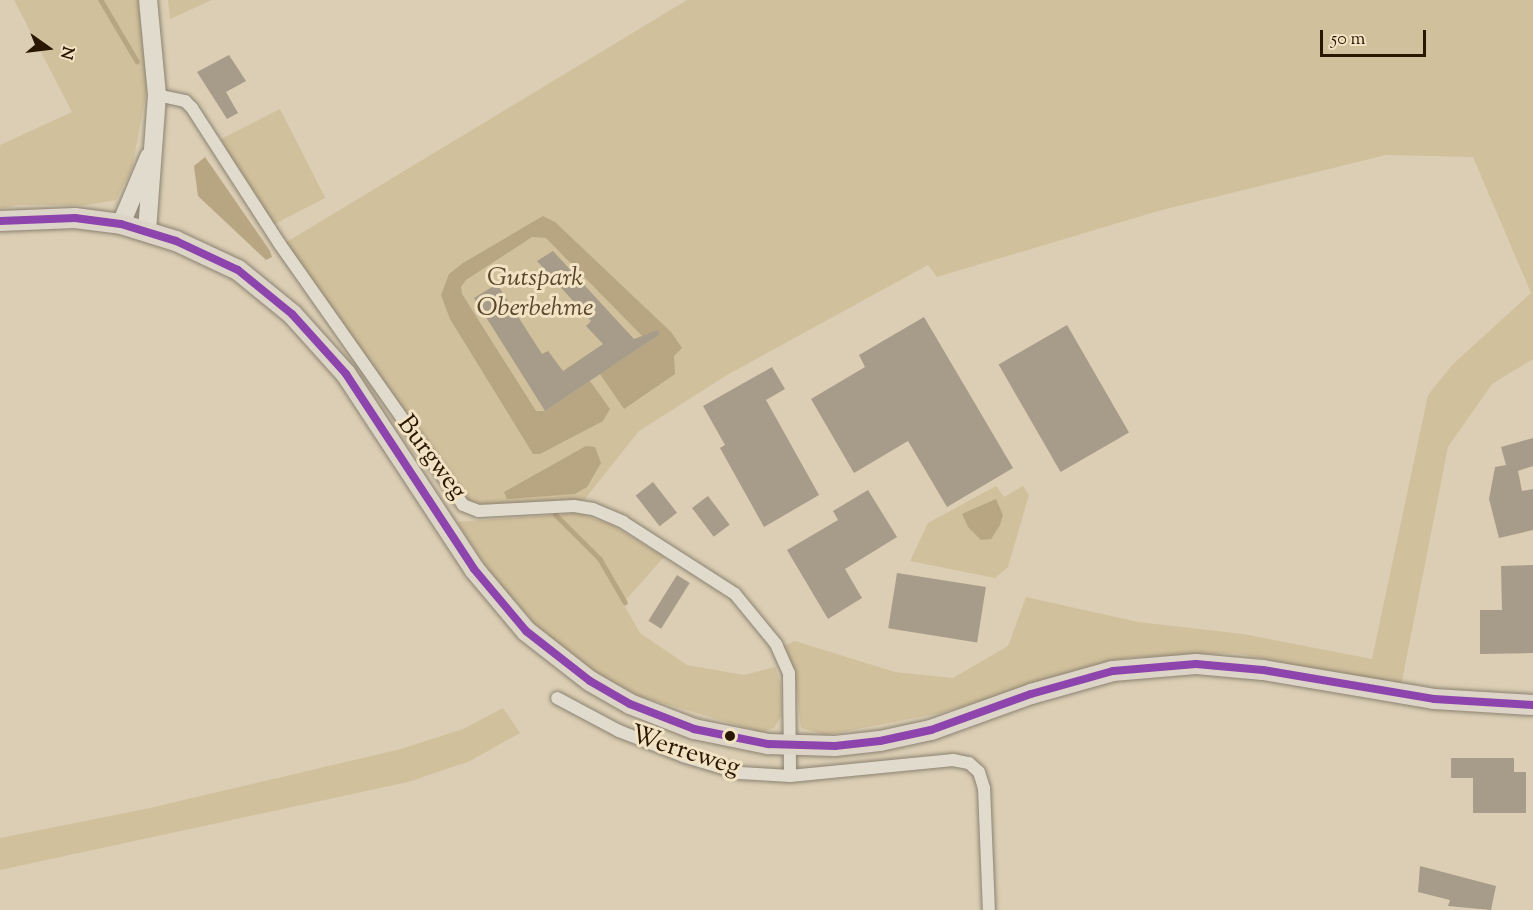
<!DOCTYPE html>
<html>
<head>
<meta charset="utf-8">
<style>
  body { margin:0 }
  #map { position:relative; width:1533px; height:910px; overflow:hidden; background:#dbceb4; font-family:"Sorts Mill Goudy",serif }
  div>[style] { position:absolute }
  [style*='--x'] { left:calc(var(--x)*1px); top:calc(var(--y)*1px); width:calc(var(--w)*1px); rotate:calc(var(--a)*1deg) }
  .green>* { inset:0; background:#d1c09c; transform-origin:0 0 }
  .water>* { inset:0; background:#b8a582 }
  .stream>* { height:4.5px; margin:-2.25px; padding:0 2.25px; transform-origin:2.25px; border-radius:2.25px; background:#b8a582 }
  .building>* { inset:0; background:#a79c8a; transform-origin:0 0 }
  .roads { filter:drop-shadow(0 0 2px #8b8271) drop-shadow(0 0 2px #8b8271) }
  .minor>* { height:12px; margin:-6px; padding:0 6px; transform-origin:6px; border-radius:6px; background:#e1dbce }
  .secondary>* { height:18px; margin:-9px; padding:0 9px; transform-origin:9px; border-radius:9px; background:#e1dbce }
  .primary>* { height:20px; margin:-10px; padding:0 10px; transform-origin:10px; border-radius:10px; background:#dcd5c7 }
  .bus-1>* { height:8px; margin:-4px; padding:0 4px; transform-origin:4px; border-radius:4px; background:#8e44ad }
  .dots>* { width:16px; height:16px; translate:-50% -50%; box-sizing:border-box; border:3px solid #f1e3c4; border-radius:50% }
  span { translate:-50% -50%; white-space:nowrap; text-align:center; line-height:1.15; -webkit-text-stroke:6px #f1e3c4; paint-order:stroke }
  .park-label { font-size:26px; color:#5a462a; font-style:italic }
  .street-label { font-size:26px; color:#2a1701 }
  .north { position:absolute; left:18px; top:18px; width:60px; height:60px; -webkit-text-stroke:4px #f1e3c4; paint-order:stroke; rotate:104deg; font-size:16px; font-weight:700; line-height:24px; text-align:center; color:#2a1701 }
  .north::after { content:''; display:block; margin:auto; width:21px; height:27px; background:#2a1701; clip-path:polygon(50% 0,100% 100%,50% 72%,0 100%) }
  .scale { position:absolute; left:1320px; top:30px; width:106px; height:27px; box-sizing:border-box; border:3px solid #2a1701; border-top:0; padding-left:8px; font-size:18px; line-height:21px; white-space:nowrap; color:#2a1701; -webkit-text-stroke:4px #f1e3c4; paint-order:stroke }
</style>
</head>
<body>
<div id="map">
  <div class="green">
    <div style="clip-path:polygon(14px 0,140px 0,149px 77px,132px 169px,116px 200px,87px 205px,18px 205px,0 209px,0 145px,72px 112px)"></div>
    <div style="clip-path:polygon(168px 0,212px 0,170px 19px)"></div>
    <div style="clip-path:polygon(687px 0,1533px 0,1533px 359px,1492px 384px,1448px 447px,1401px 686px,1235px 653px,1124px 658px,941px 713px,826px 735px,801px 728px,794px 670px,783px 646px,795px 641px,895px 672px,953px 678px,1008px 646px,1026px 597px,1138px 622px,1243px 634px,1372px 659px,1428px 395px,1452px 365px,1531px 293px,1473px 157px,1386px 155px,1158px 211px,937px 277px,928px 265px,727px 375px,639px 431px,584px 500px,492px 506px,465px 501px,285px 243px)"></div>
    <div style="left:280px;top:109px;width:100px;height:66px;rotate:63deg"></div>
    <div style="clip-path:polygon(996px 486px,1004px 497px,1023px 486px,1029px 495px,1008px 567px,995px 578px,910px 561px,928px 523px)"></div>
    <div style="clip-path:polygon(578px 513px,612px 525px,664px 557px,623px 603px,640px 633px,687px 665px,744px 675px,775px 667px,781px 684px,782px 715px,774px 728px,761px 732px,639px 696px,587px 667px,536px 625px,492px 576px,457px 522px)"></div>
    <div style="clip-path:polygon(503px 708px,520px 733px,470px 761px,408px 782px,0 870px,0 838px,150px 808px,401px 749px,463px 729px)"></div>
  </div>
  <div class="water">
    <div style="clip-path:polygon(205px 157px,270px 251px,272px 257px,266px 260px,198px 196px,194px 166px)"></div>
    <div style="clip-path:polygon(543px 216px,555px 222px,671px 332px,682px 348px,674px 356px,675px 374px,624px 409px,600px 374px,648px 342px,546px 238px,532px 237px,466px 280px,461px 287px,462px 294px,536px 411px,545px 411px,590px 381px,610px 409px,603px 421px,540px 454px,533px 454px,450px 319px,441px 295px,449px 274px,463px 263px)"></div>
    <div style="clip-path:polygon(586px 446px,595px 447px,601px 463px,587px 487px,575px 494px,507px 499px,504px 492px)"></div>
    <div style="clip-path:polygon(996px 499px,1003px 515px,1000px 525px,991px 539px,981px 540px,968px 527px,962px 514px)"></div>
  </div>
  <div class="stream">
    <div style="--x:101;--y:0;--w:71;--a:59.5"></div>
    <div style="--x:555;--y:514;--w:64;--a:45"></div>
    <div style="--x:600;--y:559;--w:50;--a:59.8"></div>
  </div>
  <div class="building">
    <div style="clip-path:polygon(229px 55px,246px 81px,226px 92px,238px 113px,227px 119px,197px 72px)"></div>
    <div style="clip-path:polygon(553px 251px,634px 339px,658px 330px,660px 334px,545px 411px,474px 298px,497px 284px,542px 354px,548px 351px,563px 371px,603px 344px,586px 326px,591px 321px,537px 261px)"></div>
    <div style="clip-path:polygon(924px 317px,1013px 468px,947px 507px,908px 441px,854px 473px,811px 399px,865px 367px,859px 355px)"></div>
    <div style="left:1067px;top:325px;width:124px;height:79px;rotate:60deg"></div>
    <div style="clip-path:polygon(772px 367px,785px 389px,766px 400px,819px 495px,764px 527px,720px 448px,725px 445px,703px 406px)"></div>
    <div style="clip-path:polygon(1533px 438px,1533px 466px,1518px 471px,1522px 491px,1533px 489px,1533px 530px,1499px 538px,1489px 499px,1495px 467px,1506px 465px,1501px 447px)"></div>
    <div style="left:653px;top:482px;width:39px;height:22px;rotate:52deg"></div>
    <div style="clip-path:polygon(868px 490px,897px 537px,845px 569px,862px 598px,828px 619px,787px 550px,838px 520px,833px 511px)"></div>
    <div style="left:708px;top:496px;width:36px;height:20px;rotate:53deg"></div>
    <div style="clip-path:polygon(1533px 565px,1533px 653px,1480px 654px,1480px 610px,1502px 610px,1501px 566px)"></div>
    <div style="left:897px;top:573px;width:90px;height:56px;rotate:9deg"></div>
    <div style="left:677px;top:575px;width:15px;height:54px;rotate:32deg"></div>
    <div style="clip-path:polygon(1451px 758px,1514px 758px,1514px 772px,1526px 772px,1526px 813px,1473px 813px,1473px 778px,1451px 778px)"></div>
    <div style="clip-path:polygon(1420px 866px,1496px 886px,1491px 910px,1448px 906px,1450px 900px,1418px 892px)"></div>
  </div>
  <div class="roads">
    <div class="minor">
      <div style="--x:157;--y:95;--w:29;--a:12"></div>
      <div style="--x:185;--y:101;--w:10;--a:45"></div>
      <div style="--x:192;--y:108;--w:161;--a:57.2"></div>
      <div style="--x:279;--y:243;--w:320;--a:54.9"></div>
      <div style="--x:463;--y:505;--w:17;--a:21"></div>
      <div style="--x:479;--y:511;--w:95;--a:-3"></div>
      <div style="--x:574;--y:506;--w:19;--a:9"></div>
      <div style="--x:593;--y:509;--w:33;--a:23"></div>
      <div style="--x:623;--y:522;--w:133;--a:32.7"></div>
      <div style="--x:735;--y:594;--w:65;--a:50.6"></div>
      <div style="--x:776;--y:644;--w:32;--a:66"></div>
      <div style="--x:789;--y:673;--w:103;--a:89.4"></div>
      <div style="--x:790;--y:776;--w:50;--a:-176.6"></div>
      <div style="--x:740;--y:773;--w:59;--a:-163.4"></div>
      <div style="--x:683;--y:756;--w:69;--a:-158.7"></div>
      <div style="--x:619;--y:731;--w:70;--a:-152"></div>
      <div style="--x:790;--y:776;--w:164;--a:-5.6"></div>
      <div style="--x:953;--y:760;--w:16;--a:11"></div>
      <div style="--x:969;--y:763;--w:13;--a:42"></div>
      <div style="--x:979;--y:772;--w:17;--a:73"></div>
      <div style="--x:984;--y:788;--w:122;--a:87.7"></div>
    </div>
    <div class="secondary">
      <div style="--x:121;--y:224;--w:73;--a:-67.3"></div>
      <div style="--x:147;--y:231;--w:136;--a:-85.8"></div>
      <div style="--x:157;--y:95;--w:95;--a:-95.4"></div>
    </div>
    <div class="primary">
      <div style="--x:0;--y:221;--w:75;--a:-2.3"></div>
      <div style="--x:75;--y:218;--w:46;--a:7.4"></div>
      <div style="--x:121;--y:224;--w:58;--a:17.2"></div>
      <div style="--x:176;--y:241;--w:68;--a:25.1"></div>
      <div style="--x:238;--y:270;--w:70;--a:39.2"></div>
      <div style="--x:292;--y:314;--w:81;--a:48"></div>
      <div style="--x:346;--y:374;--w:233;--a:56.7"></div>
      <div style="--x:474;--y:569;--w:81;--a:50"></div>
      <div style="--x:526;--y:631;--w:81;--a:38"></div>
      <div style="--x:590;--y:681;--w:46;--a:29.9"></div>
      <div style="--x:630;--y:704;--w:69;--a:21.3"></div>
      <div style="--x:694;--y:729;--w:76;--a:11.5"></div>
      <div style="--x:768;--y:744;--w:67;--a:1.7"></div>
      <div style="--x:835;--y:746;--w:45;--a:-6.3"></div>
      <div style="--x:880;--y:741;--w:52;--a:-12.2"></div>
      <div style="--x:931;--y:730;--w:106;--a:-19.8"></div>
      <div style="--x:1031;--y:694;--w:85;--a:-15.7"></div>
      <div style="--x:1113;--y:671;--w:83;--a:-4.8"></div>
      <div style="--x:1196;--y:664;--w:67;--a:5.1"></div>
      <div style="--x:1263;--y:670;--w:173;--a:9.6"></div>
      <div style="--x:1434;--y:699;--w:99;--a:3.5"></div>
    </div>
  </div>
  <div class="bus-1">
    <div style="--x:0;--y:221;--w:75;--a:-2.3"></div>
    <div style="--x:75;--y:218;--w:46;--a:7.4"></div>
    <div style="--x:121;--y:224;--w:58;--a:17.2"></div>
    <div style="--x:176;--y:241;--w:68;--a:25.1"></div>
    <div style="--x:238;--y:270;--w:70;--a:39.2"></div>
    <div style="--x:292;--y:314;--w:81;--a:48"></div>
    <div style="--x:346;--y:374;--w:233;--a:56.7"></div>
    <div style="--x:474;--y:569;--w:81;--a:50"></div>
    <div style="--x:526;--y:631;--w:81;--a:38"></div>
    <div style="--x:590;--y:681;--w:46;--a:29.9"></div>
    <div style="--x:630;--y:704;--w:69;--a:21.3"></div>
    <div style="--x:694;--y:729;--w:76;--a:11.5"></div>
    <div style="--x:768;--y:744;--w:67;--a:1.7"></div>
    <div style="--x:835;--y:746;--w:45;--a:-6.3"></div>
    <div style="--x:880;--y:741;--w:52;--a:-12.2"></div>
    <div style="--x:931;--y:730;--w:106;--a:-19.8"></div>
    <div style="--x:1031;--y:694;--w:85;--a:-15.7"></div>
    <div style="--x:1113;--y:671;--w:83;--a:-4.8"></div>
    <div style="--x:1196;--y:664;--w:67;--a:5.1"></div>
    <div style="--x:1263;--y:670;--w:173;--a:9.6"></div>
    <div style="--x:1434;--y:699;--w:99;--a:3.5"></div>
  </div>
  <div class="dots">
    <div style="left:730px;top:736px;background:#2a1701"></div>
  </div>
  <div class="park-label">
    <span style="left:535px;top:294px">Gutspark<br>Oberbehme</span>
  </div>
  <div class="street-label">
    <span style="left:431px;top:458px;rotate:53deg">Burgweg</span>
    <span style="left:685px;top:752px;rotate:18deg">Werreweg</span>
  </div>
  <div class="north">N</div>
  <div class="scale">50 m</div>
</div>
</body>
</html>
